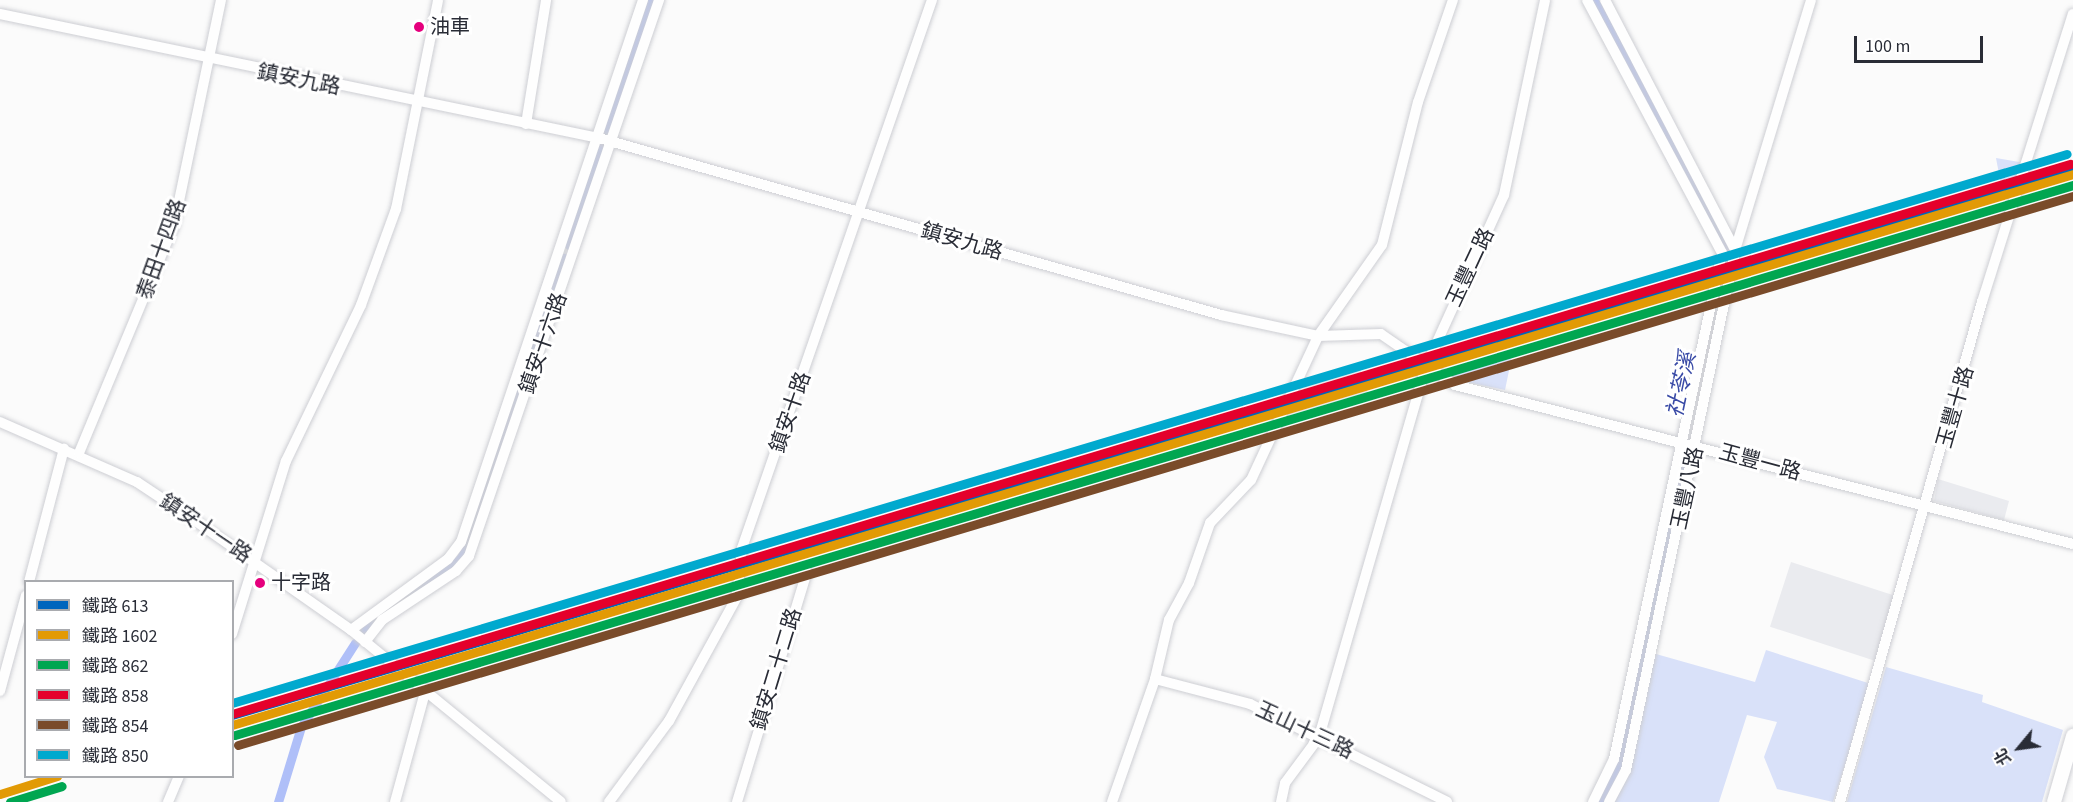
<!DOCTYPE html>
<html>
<head>
<meta charset="utf-8">
<style>
  body { margin:0 }
  #map { position:relative; width:2073px; height:802px; overflow:hidden; background:#fbfbfb; font-family:"Source Sans 3","Noto Sans TC",sans-serif }
  div>[style] { position:absolute }
  [style*='--x'] { left:calc(var(--x)*1px); top:calc(var(--y)*1px); width:calc(var(--w)*1px); rotate:calc(var(--a)*1deg) }
  .built>* { inset:0; background:#eaebef; transform-origin:0 0 }
  .green>* { inset:0; background:#d9e1f9 }
  .canal>* { height:9px; margin:-4.5px; padding:0 4.5px; transform-origin:4.5px; border-radius:4.5px; background:#afbff8 }
  .roads { filter:drop-shadow(0 0 2px #cdced3) drop-shadow(0 0 2px #cdced3) }
  .minor>* { height:10px; margin:-5px; padding:0 5px; transform-origin:5px; border-radius:5px; background:#fefefe }
  .major>* { height:14px; margin:-7px; padding:0 7px; transform-origin:7px; border-radius:7px; background:#fefefe }
  .rail-1>* { height:9px; margin:-4.5px; padding:0 4.5px; transform-origin:4.5px; border-radius:4.5px; background:#0065bd }
  .rail-2>* { height:9px; margin:-4.5px; padding:0 4.5px; transform-origin:4.5px; border-radius:4.5px; background:#e29a05 }
  .rail-3>* { height:9px; margin:-4.5px; padding:0 4.5px; transform-origin:4.5px; border-radius:4.5px; background:#00a651 }
  .rail-4>* { height:9px; margin:-4.5px; padding:0 4.5px; transform-origin:4.5px; border-radius:4.5px; background:#e4002b }
  .rail-5>* { height:9px; margin:-4.5px; padding:0 4.5px; transform-origin:4.5px; border-radius:4.5px; background:#7a4b2a }
  .rail-6>* { height:9px; margin:-4.5px; padding:0 4.5px; transform-origin:4.5px; border-radius:4.5px; background:#00a9ce }
  .dots>* { width:16px; height:16px; translate:-50% -50%; box-sizing:border-box; border:3px solid #fff; border-radius:50% }
  span { translate:-50% -50%; white-space:nowrap; text-align:center; line-height:1.15; -webkit-text-stroke:6px #fff; paint-order:stroke }
  .bus-label { font-size:20px; color:#292c36 }
  .left { translate:0 -50%; text-align:left }
  .street-label { font-size:21px; color:#292c36 }
  .water-label { font-size:22px; color:#394aa6; font-style:italic }
  .legend { position:absolute; left:24px; top:580px; width:210px; height:198px; box-sizing:border-box; background:#fff; border:2px solid #a9abaf; margin:0; padding:8px 10px; list-style:none; font-size:18px; color:#292c36 }
  .legend li { display:flex; align-items:center; gap:12px; height:30px }
  .legend b { width:30px; border:2px solid #a9abaf }
  .north { position:absolute; left:1989px; top:718px; width:60px; height:60px; -webkit-text-stroke:4px #fff; paint-order:stroke; rotate:241deg; font-size:16px; font-weight:700; line-height:24px; text-align:center; color:#292c36 }
  .north::after { content:''; display:block; margin:auto; width:21px; height:27px; background:#292c36; clip-path:polygon(50% 0,100% 100%,50% 72%,0 100%) }
  .scale { position:absolute; left:1854px; top:36px; width:129px; height:27px; box-sizing:border-box; border:3px solid #292c36; border-top:0; padding-left:8px; font-size:18px; line-height:21px; white-space:nowrap; color:#292c36; -webkit-text-stroke:4px #fff; paint-order:stroke }
</style>
</head>
<body>
<div id="map">
  <div class="built">
    <div style="clip-path:polygon(1359px 366px,1368px 393px,1289px 415px,1308px 381px)"></div>
    <div style="clip-path:polygon(1938px 479px,2009px 501px,2004px 520px,1934px 501px)"></div>
    <div style="left:1791px;top:562px;width:111px;height:68px;rotate:18deg"></div>
  </div>
  <div class="green">
    <div style="clip-path:polygon(1996px 158px,2025px 163px,2021px 180px,2001px 185px)"></div>
    <div style="clip-path:polygon(1513px 351px,1505px 390px,1457px 380px,1443px 371px)"></div>
    <div style="clip-path:polygon(1766px 650px,1871px 684px,1833px 802px,1777px 789px,1764px 757px,1777px 722px,1747px 715px,1719px 802px,1614px 802px,1656px 654px,1755px 682px)"></div>
    <div style="clip-path:polygon(1886px 667px,1983px 695px,1982px 702px,2063px 730px,2042px 802px,1847px 802px)"></div>
  </div>
  <div class="canal">
    <div style="--x:1594;--y:0;--w:289;--a:61.9"></div>
    <div style="--x:1730;--y:255;--w:8;--a:104"></div>
    <div style="--x:569;--y:245;--w:258;--a:-71.5"></div>
    <div style="--x:408;--y:594;--w:63;--a:-33.9"></div>
    <div style="--x:460;--y:559;--w:13;--a:-58"></div>
    <div style="--x:467;--y:548;--w:306;--a:-71.5"></div>
    <div style="--x:364;--y:631;--w:23;--a:-52"></div>
    <div style="--x:278;--y:802;--w:78;--a:-73"></div>
    <div style="--x:301;--y:727;--w:100;--a:-57.3"></div>
    <div style="--x:1601;--y:802;--w:43;--a:-64"></div>
    <div style="--x:1620;--y:763;--w:308;--a:-77.6"></div>
  </div>
  <div class="roads">
    <div class="minor">
      <div style="--x:1587;--y:0;--w:287;--a:61.9"></div>
      <div style="--x:1722;--y:253;--w:517;--a:102.05"></div>
      <div style="--x:1614;--y:759;--w:48;--a:116"></div>
      <div style="--x:1605;--y:0;--w:280;--a:62.5"></div>
      <div style="--x:0;--y:14;--w:612;--a:11.7"></div>
      <div style="--x:599;--y:138;--w:647;--a:15.88"></div>
      <div style="--x:1221;--y:315;--w:99;--a:12.2"></div>
      <div style="--x:1318;--y:336;--w:63;--a:-1.8"></div>
      <div style="--x:1381;--y:334;--w:90;--a:34.6"></div>
      <div style="--x:1455;--y:385;--w:638;--a:14.43"></div>
      <div style="--x:526;--y:124;--w:126;--a:-80.8"></div>
      <div style="--x:0;--y:422;--w:150;--a:23.7"></div>
      <div style="--x:137;--y:482;--w:69;--a:33.7"></div>
      <div style="--x:194;--y:520;--w:192;--a:35"></div>
      <div style="--x:351;--y:630;--w:271;--a:39.3"></div>
      <div style="--x:79;--y:453;--w:247;--a:-67.4"></div>
      <div style="--x:174;--y:225;--w:230;--a:-78.2"></div>
      <div style="--x:29;--y:582;--w:138;--a:-75.3"></div>
      <div style="--x:351;--y:630;--w:120;--a:-36.2"></div>
      <div style="--x:448;--y:559;--w:21;--a:-53"></div>
      <div style="--x:461;--y:542;--w:572;--a:-71.44"></div>
      <div style="--x:232;--y:634;--w:181;--a:-72.7"></div>
      <div style="--x:286;--y:461;--w:173;--a:-64.3"></div>
      <div style="--x:361;--y:305;--w:102;--a:-70"></div>
      <div style="--x:396;--y:209;--w:213;--a:-78.6"></div>
      <div style="--x:365;--y:642;--w:28;--a:-52"></div>
      <div style="--x:382;--y:620;--w:89;--a:-33.5"></div>
      <div style="--x:456;--y:571;--w:20;--a:-49"></div>
      <div style="--x:469;--y:556;--w:588;--a:-71.13"></div>
      <div style="--x:1155;--y:679;--w:98;--a:14.7"></div>
      <div style="--x:1250;--y:704;--w:220;--a:26.4"></div>
      <div style="--x:0;--y:691;--w:99;--a:-74.8"></div>
      <div style="--x:168;--y:802;--w:28;--a:-67"></div>
      <div style="--x:395;--y:802;--w:117;--a:-74.7"></div>
      <div style="--x:609;--y:802;--w:101;--a:-53.5"></div>
      <div style="--x:669;--y:721;--w:141;--a:-61.3"></div>
      <div style="--x:737;--y:597;--w:49;--a:-84.2"></div>
      <div style="--x:742;--y:548;--w:580;--a:-70.88"></div>
      <div style="--x:737;--y:802;--w:240;--a:-73.1"></div>
      <div style="--x:807;--y:572;--w:73;--a:164.8"></div>
      <div style="--x:1112;--y:802;--w:130;--a:-70.7"></div>
      <div style="--x:1155;--y:679;--w:61;--a:-76.7"></div>
      <div style="--x:1169;--y:620;--w:42;--a:-61.6"></div>
      <div style="--x:1189;--y:583;--w:64;--a:-70.7"></div>
      <div style="--x:1210;--y:523;--w:59;--a:-46.4"></div>
      <div style="--x:1251;--y:480;--w:159;--a:-65"></div>
      <div style="--x:1318;--y:336;--w:111;--a:-54.9"></div>
      <div style="--x:1382;--y:245;--w:147;--a:-75.9"></div>
      <div style="--x:1418;--y:102;--w:108;--a:-71.1"></div>
      <div style="--x:1281;--y:802;--w:19;--a:-78"></div>
      <div style="--x:1285;--y:783;--w:57;--a:-53.5"></div>
      <div style="--x:1319;--y:737;--w:388;--a:-73.9"></div>
      <div style="--x:1427;--y:364;--w:186;--a:-65.5"></div>
      <div style="--x:1504;--y:195;--w:199;--a:-78.1"></div>
      <div style="--x:1609;--y:802;--w:36;--a:-62"></div>
      <div style="--x:1626;--y:770;--w:534;--a:-78.12"></div>
      <div style="--x:1736;--y:247;--w:258;--a:-73.1"></div>
      <div style="--x:1840;--y:802;--w:520;--a:-74.15"></div>
      <div style="--x:1982;--y:302;--w:302;--a:-72.5"></div>
    </div>
    <div class="major">
      <div style="--x:2054;--y:802;--w:69;--a:-73.9"></div>
    </div>
  </div>
  <div class="rail-1">
    <div style="--x:232;--y:715;--w:1921;--a:-16.55"></div>
  </div>
  <div class="rail-2">
    <div style="--x:232;--y:725;--w:1922;--a:-16.66"></div>
    <div style="--x:0;--y:794;--w:60;--a:-17.5"></div>
  </div>
  <div class="rail-3">
    <div style="--x:235;--y:735;--w:1919;--a:-16.66"></div>
    <div style="--x:10;--y:802;--w:54;--a:-17.1"></div>
  </div>
  <div class="rail-4">
    <div style="--x:232;--y:714;--w:1919;--a:-16.66"></div>
  </div>
  <div class="rail-5">
    <div style="--x:238;--y:745;--w:1915;--a:-16.66"></div>
  </div>
  <div class="rail-6">
    <div style="--x:232;--y:703;--w:1915;--a:-16.66"></div>
  </div>
  <div class="dots">
    <div style="left:419px;top:27px;background:#e5007d"></div>
    <div style="left:260px;top:583px;background:#e5007d"></div>
  </div>
  <div class="bus-label">
    <span class="left" style="left:430px;top:27px">油車</span>
    <span class="left" style="left:271px;top:583px">十字路</span>
  </div>
  <div class="street-label">
    <span style="left:299px;top:79px;rotate:11deg">鎮安九路</span>
    <span style="left:962px;top:241px;rotate:16deg">鎮安九路</span>
    <span style="left:161px;top:249px;rotate:-70deg">泰田十四路</span>
    <span style="left:1470px;top:267px;rotate:-65deg">玉豐二路</span>
    <span style="left:543px;top:343px;rotate:-71deg">鎮安十六路</span>
    <span style="left:1955px;top:407px;rotate:-74deg">玉豐十路</span>
    <span style="left:790px;top:412px;rotate:-71deg">鎮安十路</span>
    <span style="left:1760px;top:462px;rotate:15deg">玉豐一路</span>
    <span style="left:1687px;top:488px;rotate:-78deg">玉豐八路</span>
    <span style="left:206px;top:528px;rotate:34deg">鎮安十一路</span>
    <span style="left:776px;top:669px;rotate:-73deg">鎮安二十二路</span>
    <span style="left:1305px;top:730px;rotate:25deg">玉山十三路</span>
  </div>
  <div class="water-label">
    <span style="left:1682px;top:385px;rotate:-78deg">社苓溪</span>
  </div>
  <ul class="legend">
  <li><b style="height:8px;background:#0065bd"></b>鐵路 613</li>
  <li><b style="height:8px;background:#e29a05"></b>鐵路 1602</li>
  <li><b style="height:8px;background:#00a651"></b>鐵路 862</li>
  <li><b style="height:8px;background:#e4002b"></b>鐵路 858</li>
  <li><b style="height:8px;background:#7a4b2a"></b>鐵路 854</li>
  <li><b style="height:8px;background:#00a9ce"></b>鐵路 850</li>
  </ul>
  <div class="north">北</div>
  <div class="scale">100 m</div>
</div>
</body>
</html>
